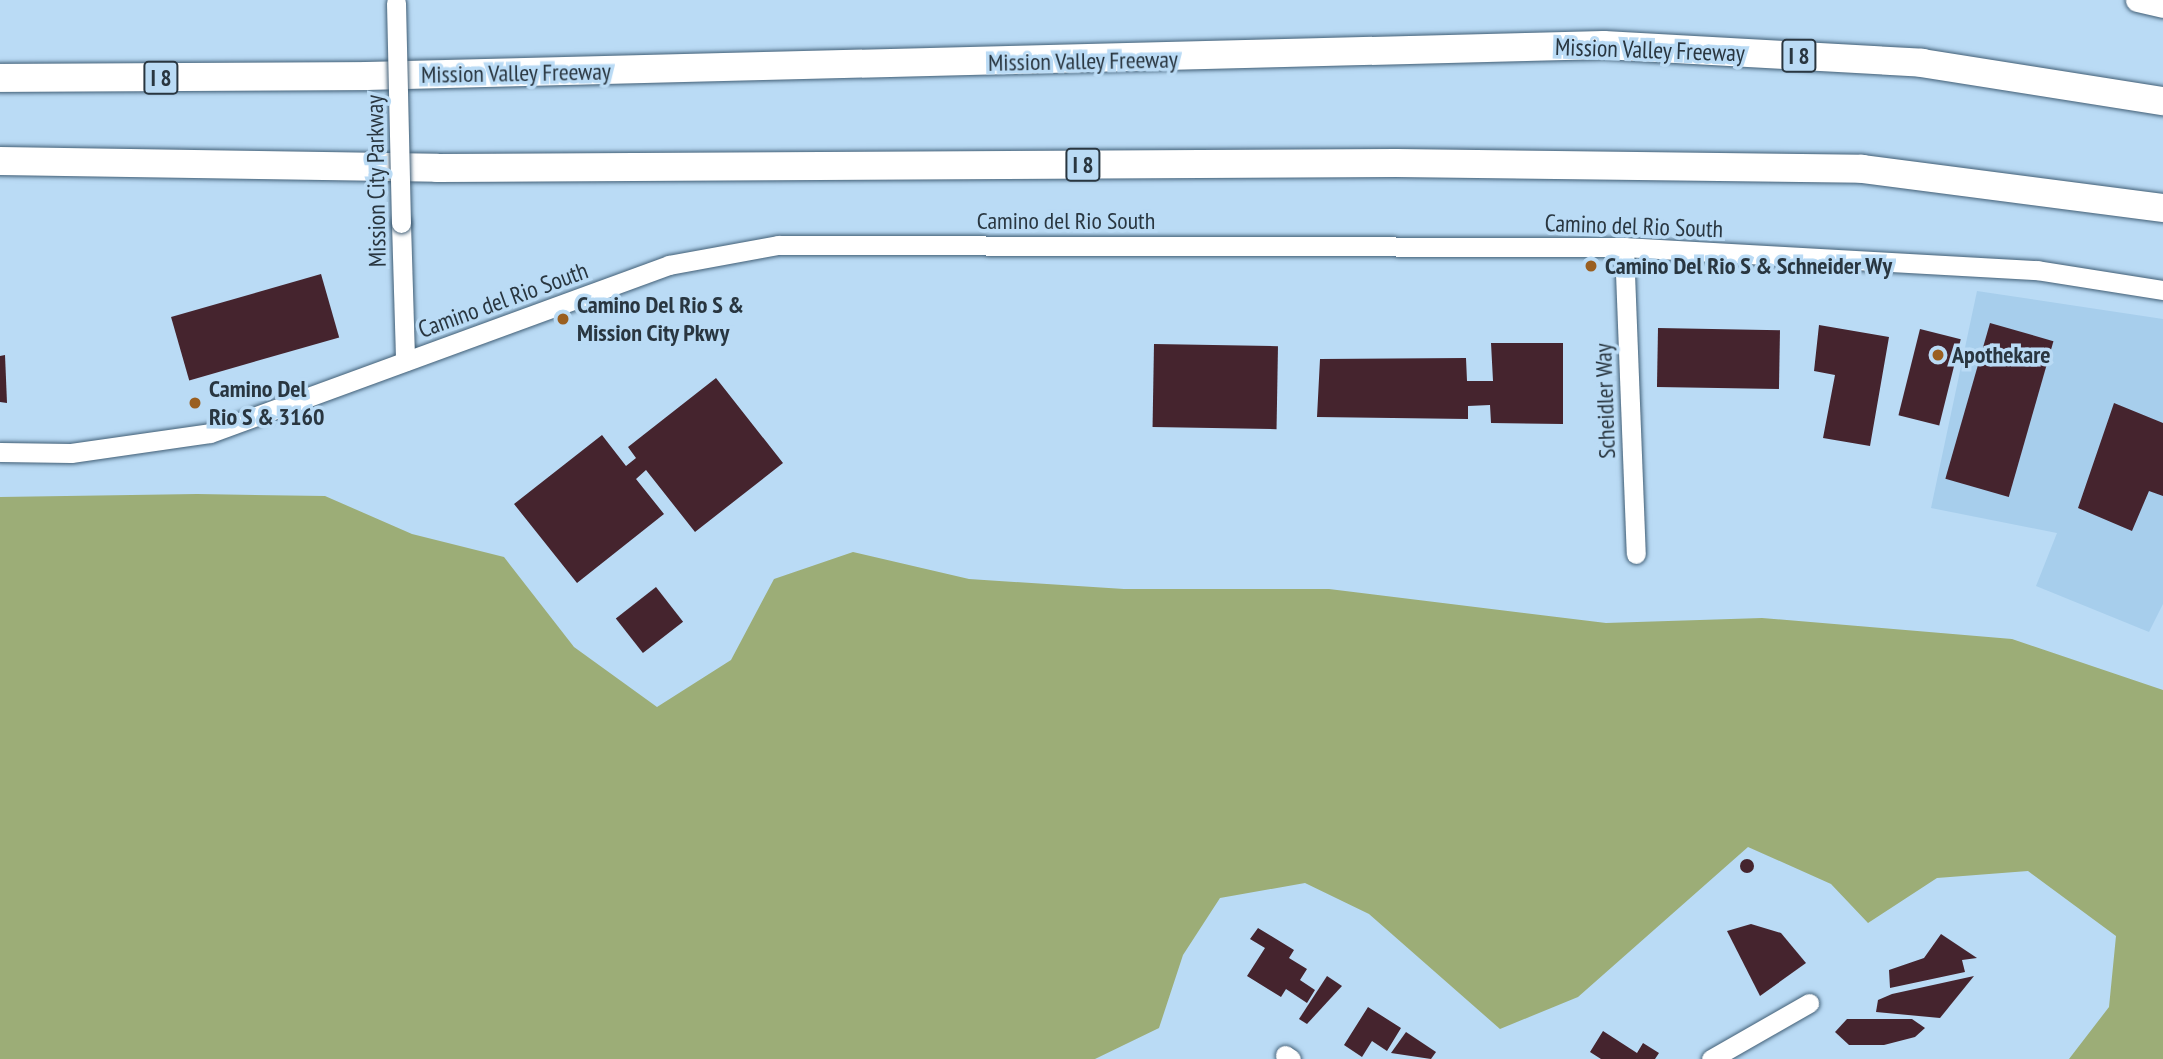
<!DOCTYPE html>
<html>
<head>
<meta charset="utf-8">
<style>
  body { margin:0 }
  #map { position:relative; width:2163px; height:1059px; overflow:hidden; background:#badbf5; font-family:"PT Sans Narrow",sans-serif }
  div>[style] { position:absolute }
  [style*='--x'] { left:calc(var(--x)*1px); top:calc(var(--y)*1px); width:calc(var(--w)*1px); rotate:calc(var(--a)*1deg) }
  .built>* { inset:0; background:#a7ceec }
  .green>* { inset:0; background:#9cad77 }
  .building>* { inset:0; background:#45242e; transform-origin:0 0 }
  .round { border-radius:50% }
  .roads { filter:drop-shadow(0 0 2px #415e75) drop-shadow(0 0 2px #415e75) }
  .minor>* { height:19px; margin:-9.5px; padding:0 9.5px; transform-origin:9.5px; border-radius:9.5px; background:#fff }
  .major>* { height:24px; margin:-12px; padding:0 12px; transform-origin:12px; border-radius:12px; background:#fff }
  .highway>* { height:28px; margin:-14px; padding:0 14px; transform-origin:14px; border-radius:14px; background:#fff }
  .bridges { filter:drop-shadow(0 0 2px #415e75) drop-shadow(0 0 2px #415e75) }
  .minor-bridge>* { height:19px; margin:-9.5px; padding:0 9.5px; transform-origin:9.5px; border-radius:9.5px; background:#fff }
  .dots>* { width:19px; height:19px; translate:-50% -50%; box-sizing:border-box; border:4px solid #badbf5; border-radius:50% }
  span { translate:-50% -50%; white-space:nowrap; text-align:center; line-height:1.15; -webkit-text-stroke:7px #badbf5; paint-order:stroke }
  .shield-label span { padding:2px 5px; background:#badbf5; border:2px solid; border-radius:5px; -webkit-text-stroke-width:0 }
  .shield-label { font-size:23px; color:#293640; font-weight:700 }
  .street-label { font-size:24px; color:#293640 }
  .poi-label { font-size:24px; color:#293640; font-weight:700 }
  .left { translate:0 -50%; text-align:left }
</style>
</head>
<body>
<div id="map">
  <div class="built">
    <div style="clip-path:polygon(1977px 291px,2163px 319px,2163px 604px,2149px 632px,2036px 586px,2057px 533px,1931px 508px)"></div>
  </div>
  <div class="green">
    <div style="clip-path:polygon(197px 494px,325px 496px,412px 534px,504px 557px,574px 647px,657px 707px,731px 660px,774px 579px,853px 552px,969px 579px,1124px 589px,1329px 589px,1606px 623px,1762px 618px,2012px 639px,2163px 690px,2163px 1059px,2069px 1059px,2109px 1007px,2116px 936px,2028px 871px,1937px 878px,1868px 923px,1831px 884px,1748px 847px,1578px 997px,1500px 1029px,1369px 914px,1305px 883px,1220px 898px,1183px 955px,1159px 1028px,1095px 1059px,0 1059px,0 497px)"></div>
  </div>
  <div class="building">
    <div style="left:321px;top:274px;width:66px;height:156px;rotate:74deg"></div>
    <div style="left:1990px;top:323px;width:66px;height:162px;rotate:16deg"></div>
    <div style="clip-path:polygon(1819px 325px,1889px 337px,1870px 446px,1823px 438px,1835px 375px,1814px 371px)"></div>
    <div style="left:1658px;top:328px;width:122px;height:59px;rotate:1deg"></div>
    <div style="left:1920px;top:329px;width:42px;height:89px;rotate:14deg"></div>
    <div style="clip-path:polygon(1491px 343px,1563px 343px,1563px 424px,1491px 423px,1490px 405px,1468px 406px,1468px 419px,1317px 417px,1320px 359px,1466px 358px,1467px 381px,1493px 381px)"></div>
    <div style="left:1154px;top:344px;width:124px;height:83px;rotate:1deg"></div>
    <div style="clip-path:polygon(5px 355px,7px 403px,0 402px,0 356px)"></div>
    <div style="clip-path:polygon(716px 378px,783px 463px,695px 532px,646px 470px,636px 479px,664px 514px,577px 583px,514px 504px,602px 435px,626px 466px,636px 458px,628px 447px)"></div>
    <div style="clip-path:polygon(2114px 403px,2163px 423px,2163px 496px,2149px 491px,2132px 531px,2078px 508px)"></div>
    <div style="left:656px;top:587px;width:44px;height:51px;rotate:52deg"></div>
    <div class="round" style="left:1740px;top:859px;width:14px;height:14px"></div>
    <div style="clip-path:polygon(1751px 924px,1781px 933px,1806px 963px,1760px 996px,1727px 931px)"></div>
    <div style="clip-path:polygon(1258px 928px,1294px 950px,1289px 958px,1307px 969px,1300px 980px,1315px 990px,1307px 1003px,1286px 989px,1281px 997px,1247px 976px,1265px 948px,1250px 939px)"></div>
    <div style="clip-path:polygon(1941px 934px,1977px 958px,1962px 960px,1965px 972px,1890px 988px,1889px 970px,1924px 958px)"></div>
    <div style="clip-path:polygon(1327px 976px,1342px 986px,1307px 1024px,1299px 1019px)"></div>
    <div style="clip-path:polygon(1974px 976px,1940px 1018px,1876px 1012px,1878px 1000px,1892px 994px)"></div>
    <div style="clip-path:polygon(1368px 1007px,1401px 1028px,1387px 1051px,1372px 1041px,1362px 1057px,1344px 1045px)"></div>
    <div style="clip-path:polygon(1847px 1019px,1912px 1019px,1925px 1028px,1915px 1037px,1884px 1045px,1849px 1045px,1835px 1032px)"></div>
    <div style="clip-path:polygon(1603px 1031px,1637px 1053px,1643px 1043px,1659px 1053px,1655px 1059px,1601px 1059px,1590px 1052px)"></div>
    <div style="clip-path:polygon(1406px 1032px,1436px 1052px,1431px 1059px,1391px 1053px)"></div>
  </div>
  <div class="roads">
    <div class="minor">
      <div style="--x:401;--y:223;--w:138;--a:88.3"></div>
      <div style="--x:1624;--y:247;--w:307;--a:87.8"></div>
      <div style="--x:0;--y:452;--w:71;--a:0.8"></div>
      <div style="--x:71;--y:453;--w:140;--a:-8.2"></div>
      <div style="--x:210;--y:433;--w:489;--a:-20.1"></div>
      <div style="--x:669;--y:265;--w:111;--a:-10.4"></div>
      <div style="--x:778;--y:245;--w:846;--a:0.14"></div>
      <div style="--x:1624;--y:247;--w:414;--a:3.2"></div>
      <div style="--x:2037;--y:270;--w:128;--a:9"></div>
      <div style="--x:1285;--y:1055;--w:7;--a:34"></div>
      <div style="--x:1711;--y:1059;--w:113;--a:-29.7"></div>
    </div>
    <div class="major">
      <div style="--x:2138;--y:0;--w:26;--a:13"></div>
    </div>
    <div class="highway">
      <div style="--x:0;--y:78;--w:366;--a:-0.3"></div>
      <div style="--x:366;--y:76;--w:1238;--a:-1.43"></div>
      <div style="--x:1604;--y:45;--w:319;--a:3.2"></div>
      <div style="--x:1922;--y:63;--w:244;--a:9"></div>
      <div style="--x:0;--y:161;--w:437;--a:0.9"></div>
      <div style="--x:437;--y:168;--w:959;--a:-0.3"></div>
      <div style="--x:1396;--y:163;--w:466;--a:0.7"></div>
      <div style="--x:1862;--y:169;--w:304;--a:7.4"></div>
    </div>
  </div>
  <div class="bridges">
    <div class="minor-bridge">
      <div style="--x:396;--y:3;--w:220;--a:88.7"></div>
    </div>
  </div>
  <div class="dots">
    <div style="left:1591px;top:266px;background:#9a5f20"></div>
    <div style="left:563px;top:319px;background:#9a5f20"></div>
    <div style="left:1938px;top:355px;background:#9a5f20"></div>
    <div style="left:195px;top:403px;background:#9a5f20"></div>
  </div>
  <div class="shield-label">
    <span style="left:1799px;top:56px">I 8</span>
    <span style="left:161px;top:78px">I 8</span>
    <span style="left:1083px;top:165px">I 8</span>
  </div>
  <div class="street-label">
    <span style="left:1650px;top:50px;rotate:2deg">Mission Valley Freeway</span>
    <span style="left:1083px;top:61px;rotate:-1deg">Mission Valley Freeway</span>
    <span style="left:516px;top:73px;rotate:-1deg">Mission Valley Freeway</span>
    <span style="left:376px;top:181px;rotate:-91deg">Mission City Parkway</span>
    <span style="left:1066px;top:221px">Camino del Rio South</span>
    <span style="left:1634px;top:226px;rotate:2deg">Camino del Rio South</span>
    <span style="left:503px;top:300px;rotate:-20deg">Camino del Rio South</span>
    <span style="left:1605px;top:401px;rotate:-92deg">Scheidler Way</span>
  </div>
  <div class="poi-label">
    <span class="left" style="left:1605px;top:266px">Camino Del Rio S &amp; Schneider Wy</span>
    <span class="left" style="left:577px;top:319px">Camino Del Rio S &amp;<br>Mission City Pkwy</span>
    <span class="left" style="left:1952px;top:355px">Apothekare</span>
    <span class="left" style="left:209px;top:403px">Camino Del<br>Rio S &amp; 3160</span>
  </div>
</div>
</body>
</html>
